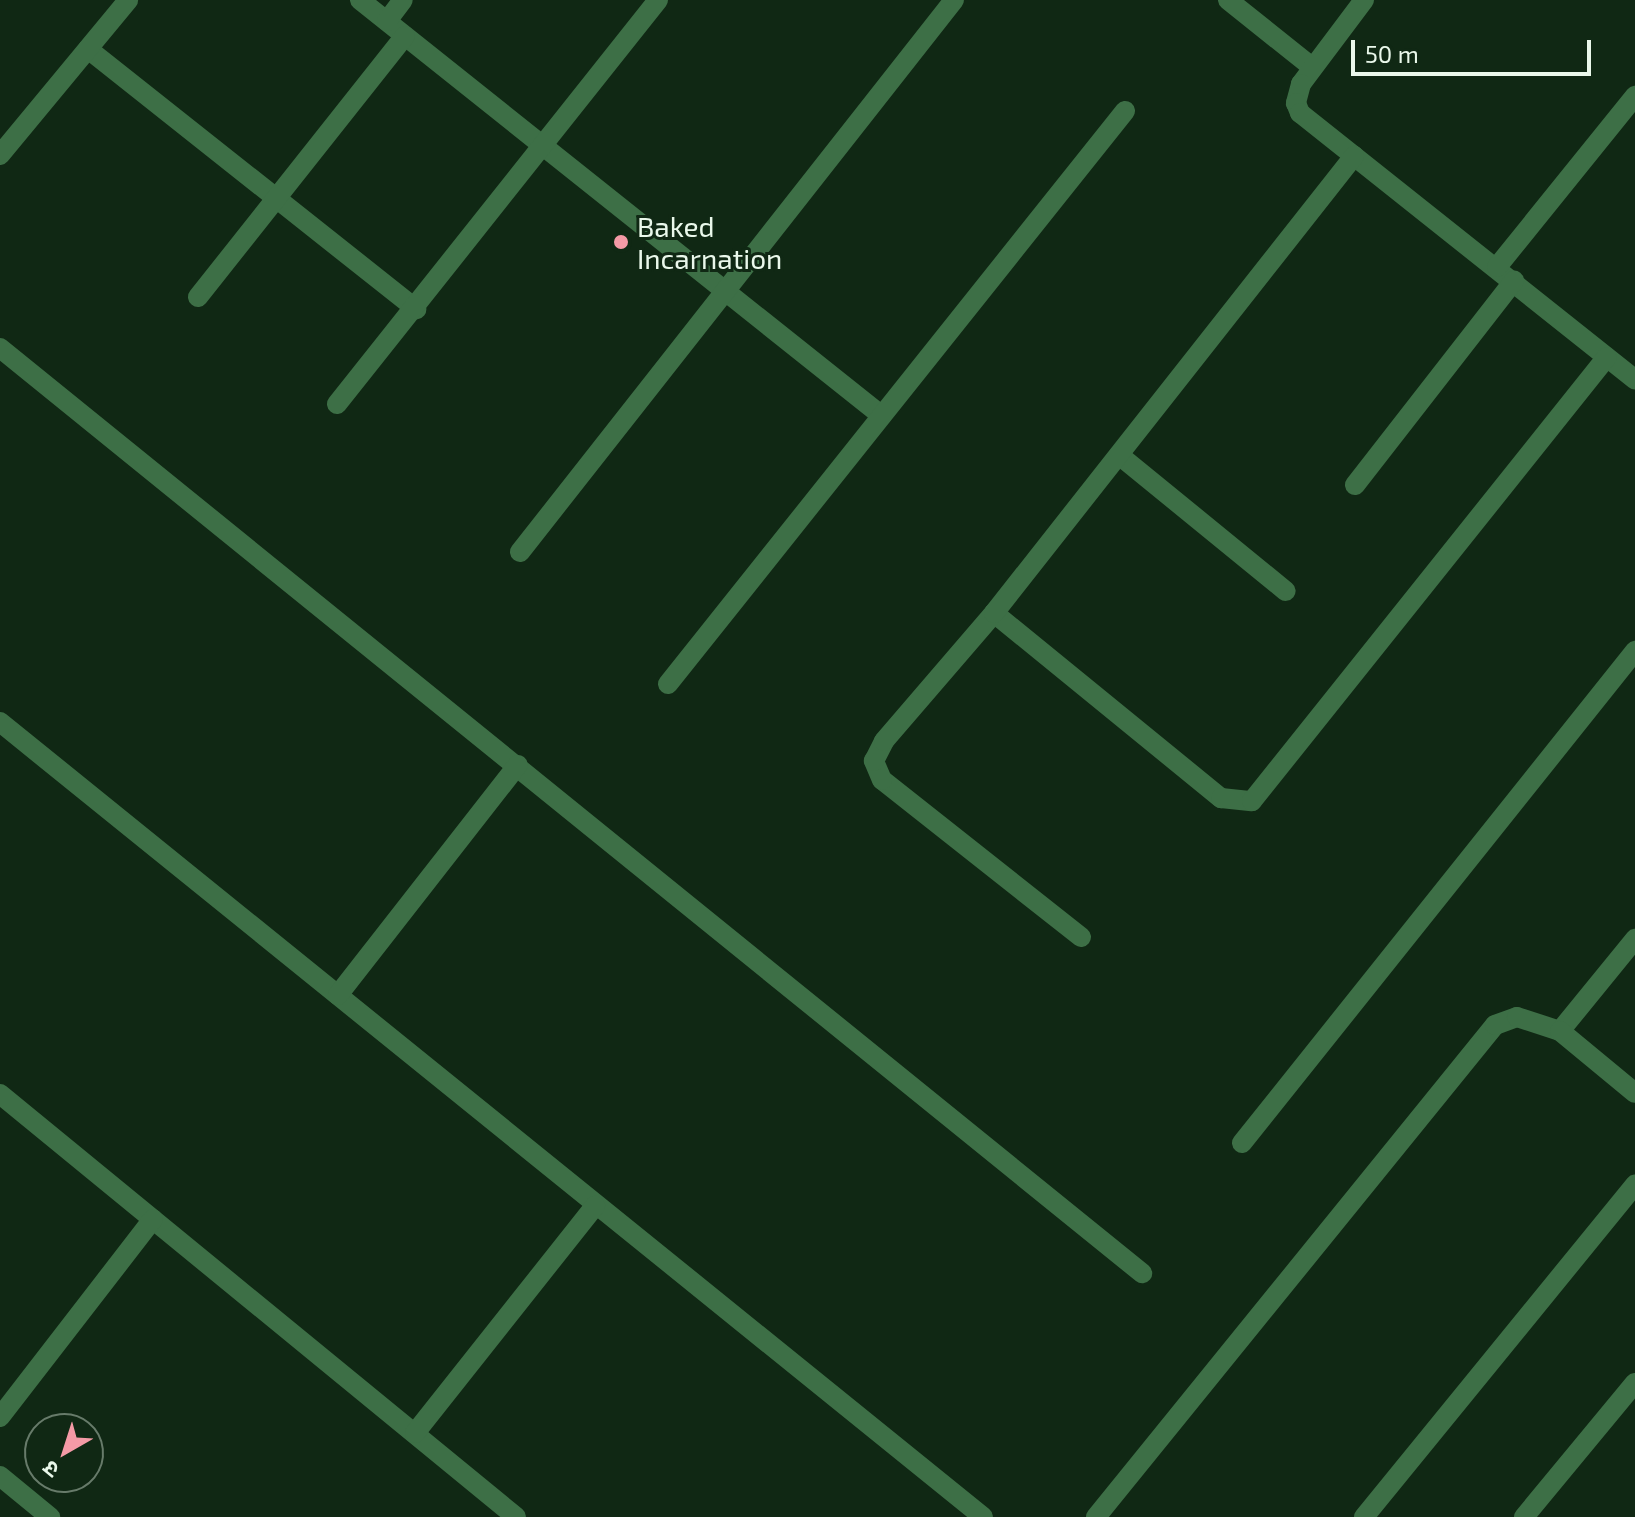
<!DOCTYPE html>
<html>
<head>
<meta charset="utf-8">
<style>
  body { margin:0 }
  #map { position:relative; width:1635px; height:1517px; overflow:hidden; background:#102814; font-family:"Exo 2","Noto Sans Devanagari",sans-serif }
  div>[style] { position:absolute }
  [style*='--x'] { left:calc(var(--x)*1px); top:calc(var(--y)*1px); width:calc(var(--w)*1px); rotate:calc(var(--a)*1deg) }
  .street>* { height:20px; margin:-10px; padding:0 10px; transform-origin:10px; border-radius:10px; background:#3d6f46 }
  .dots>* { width:22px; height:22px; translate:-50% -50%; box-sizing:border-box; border:4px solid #102814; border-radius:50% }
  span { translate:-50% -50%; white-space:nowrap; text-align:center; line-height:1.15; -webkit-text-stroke:6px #102814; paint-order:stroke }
  .poi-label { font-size:28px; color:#eaf8eb }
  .left { translate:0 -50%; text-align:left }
  .north { position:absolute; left:24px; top:1413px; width:80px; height:80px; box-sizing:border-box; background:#102814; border:2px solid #677b6a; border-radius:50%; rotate:219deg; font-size:22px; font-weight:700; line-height:32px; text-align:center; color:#eaf8eb }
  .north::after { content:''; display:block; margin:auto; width:28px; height:36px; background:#f49aa6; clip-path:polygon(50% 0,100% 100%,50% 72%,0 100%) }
  .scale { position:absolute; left:1351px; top:40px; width:240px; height:36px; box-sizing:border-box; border:4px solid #eaf8eb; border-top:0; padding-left:10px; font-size:24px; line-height:28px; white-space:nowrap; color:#eaf8eb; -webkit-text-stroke:6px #102814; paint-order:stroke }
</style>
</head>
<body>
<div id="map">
  <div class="street">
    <div style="--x:360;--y:0;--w:667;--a:38.55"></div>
    <div style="--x:1228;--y:0;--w:107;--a:38.6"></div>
    <div style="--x:1364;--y:0;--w:105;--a:126.9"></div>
    <div style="--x:1301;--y:84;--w:20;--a:105"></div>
    <div style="--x:1296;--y:103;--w:11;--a:68"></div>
    <div style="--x:1300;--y:113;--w:428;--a:38.5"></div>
    <div style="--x:387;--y:21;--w:26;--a:-53"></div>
    <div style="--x:88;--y:49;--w:419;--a:38.4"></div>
    <div style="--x:0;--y:155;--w:201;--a:-50.4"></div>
    <div style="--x:1497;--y:267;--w:220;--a:-51.1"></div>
    <div style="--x:198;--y:297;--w:333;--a:-51.6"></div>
    <div style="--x:0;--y:348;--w:1470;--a:39.01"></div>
    <div style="--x:337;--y:404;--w:516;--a:-51.53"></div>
    <div style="--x:1119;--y:455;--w:215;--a:39.2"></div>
    <div style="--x:1355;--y:485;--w:259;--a:-52.1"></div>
    <div style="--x:520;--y:552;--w:702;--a:-51.82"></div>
    <div style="--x:994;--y:613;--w:293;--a:39.2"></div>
    <div style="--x:1221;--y:798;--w:31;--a:6"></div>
    <div style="--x:1252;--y:801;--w:568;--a:-51.36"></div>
    <div style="--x:668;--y:684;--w:733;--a:-51.43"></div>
    <div style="--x:0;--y:722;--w:1264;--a:38.96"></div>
    <div style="--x:1081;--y:937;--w:253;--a:-141.7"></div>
    <div style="--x:882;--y:780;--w:21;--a:-113"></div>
    <div style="--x:874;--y:761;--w:22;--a:-63"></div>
    <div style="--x:884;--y:741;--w:169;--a:-49.3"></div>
    <div style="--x:994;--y:613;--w:582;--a:-51.77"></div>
    <div style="--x:338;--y:995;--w:292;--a:-52"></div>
    <div style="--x:1560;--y:1031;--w:119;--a:-50.8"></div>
    <div style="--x:0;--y:1094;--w:667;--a:39.34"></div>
    <div style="--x:1242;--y:1143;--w:630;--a:-51.38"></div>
    <div style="--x:0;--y:1417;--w:250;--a:-52.3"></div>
    <div style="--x:415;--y:1433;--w:290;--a:-51.6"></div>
    <div style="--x:0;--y:1476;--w:65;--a:39.4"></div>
    <div style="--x:1096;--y:1517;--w:633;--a:-50.96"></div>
    <div style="--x:1495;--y:1025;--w:23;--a:-20"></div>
    <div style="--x:1517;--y:1017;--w:45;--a:18"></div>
    <div style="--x:1560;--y:1031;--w:97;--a:39.6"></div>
    <div style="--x:1364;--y:1517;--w:429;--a:-50.8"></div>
    <div style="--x:1524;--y:1517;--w:174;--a:-50.4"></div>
  </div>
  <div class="dots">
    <div style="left:621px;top:242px;background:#f49aa6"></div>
  </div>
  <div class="poi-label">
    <span class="left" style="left:637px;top:242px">Baked<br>Incarnation</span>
  </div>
  <div class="north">उ</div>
  <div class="scale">50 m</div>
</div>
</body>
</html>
